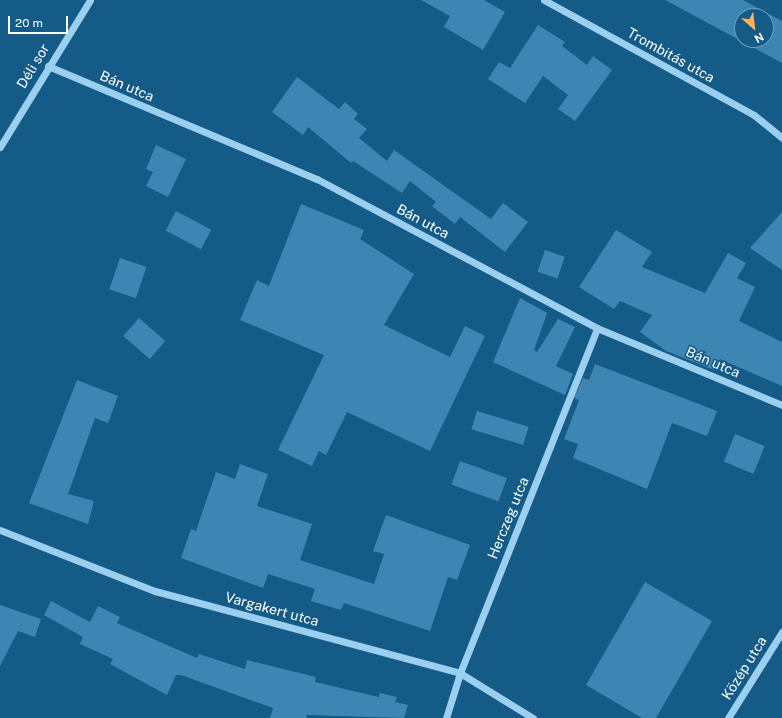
<!DOCTYPE html>
<html>
<head>
<meta charset="utf-8">
<style>
  body { margin:0 }
  #map { position:relative; width:782px; height:718px; overflow:hidden; background:#145b88; font-family:"Public Sans",sans-serif }
  div>[style] { position:absolute }
  [style*='--x'] { left:calc(var(--x)*1px); top:calc(var(--y)*1px); width:calc(var(--w)*1px); rotate:calc(var(--a)*1deg) }
  .building>* { inset:0; background:#3d85b2; transform-origin:0 0 }
  .minor>* { height:7px; margin:-3.5px; padding:0 3.5px; transform-origin:3.5px; border-radius:3.5px; background:#9acfef }
  span { translate:-50% -50%; white-space:nowrap; text-align:center; line-height:1.15; -webkit-text-stroke:3px #145b88; paint-order:stroke }
  .street-label { font-size:14px; color:#fff }
  .north { position:absolute; left:734px; top:8px; width:40px; height:40px; box-sizing:border-box; background:#145b88; border:1px solid #729db8; border-radius:50%; rotate:152deg; font-size:11px; font-weight:700; line-height:16px; text-align:center; color:#fff }
  .north::after { content:''; display:block; margin:auto; width:14px; height:18px; background:#ffb359; clip-path:polygon(50% 0,100% 100%,50% 72%,0 100%) }
  .scale { position:absolute; left:8px; top:16px; width:60px; height:18px; box-sizing:border-box; border:2px solid #fff; border-top:0; padding-left:5px; font-size:12px; line-height:14px; white-space:nowrap; color:#fff; -webkit-text-stroke:3px #145b88; paint-order:stroke }
</style>
</head>
<body>
<div id="map">
  <div class="building">
    <div style="clip-path:polygon(421px 0,484px 0,505px 12px,483px 50px,444px 27px,450px 16px)"></div>
    <div style="clip-path:polygon(evenodd,665px 0,743px 0,782px 21px,782px 63px,665px 0,742px 16px,766px 16px,766px 40px,742px 40px,742px 16px)"></div>
    <div style="clip-path:polygon(538px 25px,565px 42px,562px 46px,587px 65px,593px 56px,612px 70px,575px 121px,558px 109px,568px 95px,543px 76px,525px 103px,488px 79px,499px 62px,510px 68px)"></div>
    <div style="clip-path:polygon(297px 77px,339px 109px,345px 102px,358px 114px,354px 119px,367px 129px,359px 138px,387px 161px,394px 150px,491px 219px,503px 203px,528px 222px,505px 252px,460px 217px,455px 224px,432px 206px,436px 202px,410px 181px,402px 193px,353px 161px,351px 163px,308px 127px,303px 135px,272px 112px)"></div>
    <div style="clip-path:polygon(156px 145px,186px 159px,168px 197px,146px 186px,153px 172px,146px 169px)"></div>
    <div style="clip-path:polygon(301px 204px,364px 230px,360px 239px,414px 274px,384px 325px,450px 357px,465px 326px,485px 336px,430px 451px,347px 412px,326px 455px,319px 451px,312px 466px,278px 450px,324px 355px,240px 320px,257px 280px,269px 286px)"></div>
    <div style="left:176px;top:211px;width:40px;height:22px;rotate:28deg"></div>
    <div style="clip-path:polygon(782px 212px,782px 270px,750px 248px)"></div>
    <div style="clip-path:polygon(616px 230px,652px 252px,642px 267px,705px 293px,728px 253px,746px 263px,737px 278px,755px 287px,739px 321px,782px 342px,782px 386px,720px 359px,714px 370px,666px 351px,640px 332px,652px 315px,620px 301px,614px 309px,579px 287px)"></div>
    <div style="left:545px;top:250px;width:21px;height:23px;rotate:19deg"></div>
    <div style="left:120px;top:258px;width:28px;height:33px;rotate:19deg"></div>
    <div style="clip-path:polygon(520px 298px,547px 313px,534px 350px,537px 352px,558px 319px,575px 327px,556px 366px,573px 374px,565px 395px,493px 362px)"></div>
    <div style="left:139px;top:318px;width:35px;height:24px;rotate:41deg"></div>
    <div style="clip-path:polygon(595px 364px,717px 411px,707px 436px,672px 423px,647px 489px,573px 458px,578px 444px,564px 439px,579px 400px,574px 398px,583px 378px,589px 380px)"></div>
    <div style="clip-path:polygon(77px 380px,118px 396px,108px 423px,95px 418px,68px 494px,94px 501px,88px 524px,29px 503px)"></div>
    <div style="left:477px;top:411px;width:54px;height:19px;rotate:17deg"></div>
    <div style="left:735px;top:434px;width:32px;height:30px;rotate:22deg"></div>
    <div style="left:460px;top:461px;width:50px;height:25px;rotate:20deg"></div>
    <div style="clip-path:polygon(240px 464px,268px 474px,257px 506px,312px 524px,300px 560px,374px 584px,384px 554px,373px 551px,386px 515px,470px 545px,457px 580px,448px 577px,430px 631px,344px 603px,341px 610px,311px 601px,315px 589px,268px 574px,263px 588px,181px 558px,191px 529px,196px 531px,216px 472px,235px 479px)"></div>
    <div style="clip-path:polygon(645px 582px,712px 621px,656px 718px,642px 718px,586px 685px)"></div>
    <div style="clip-path:polygon(51px 601px,90px 622px,98px 606px,120px 617px,117px 623px,197px 658px,199px 654px,245px 669px,247px 660px,316px 677px,315px 682px,379px 697px,380px 693px,397px 697px,395px 702px,408px 705px,404px 718px,307px 715px,306px 718px,270px 718px,273px 708px,181px 675px,176px 675px,167px 695px,110px 664px,113px 659px,80px 644px,83px 637px,44px 615px)"></div>
    <div style="clip-path:polygon(0 605px,41px 619px,35px 637px,18px 631px,0 666px)"></div>
  </div>
  <div class="minor">
    <div style="--x:544;--y:0;--w:239;--a:28.7"></div>
    <div style="--x:754;--y:115;--w:36;--a:39"></div>
    <div style="--x:48;--y:66;--w:292;--a:22.8"></div>
    <div style="--x:317;--y:179;--w:317;--a:28"></div>
    <div style="--x:597;--y:328;--w:200;--a:22.6"></div>
    <div style="--x:0;--y:147;--w:172;--a:-58.5"></div>
    <div style="--x:0;--y:530;--w:167;--a:21.5"></div>
    <div style="--x:155;--y:591;--w:316;--a:15"></div>
    <div style="--x:460;--y:673;--w:86;--a:31.7"></div>
    <div style="--x:446;--y:718;--w:47;--a:-72.7"></div>
    <div style="--x:460;--y:673;--w:371;--a:-68.3"></div>
    <div style="--x:728;--y:718;--w:102;--a:-57.9"></div>
  </div>
  <div class="street-label">
    <span style="left:671px;top:55px;rotate:29deg">Trombitás utca</span>
    <span style="left:33px;top:66px;rotate:-59deg">Déli sor</span>
    <span style="left:127px;top:86px;rotate:23deg">Bán utca</span>
    <span style="left:423px;top:221px;rotate:28deg">Bán utca</span>
    <span style="left:713px;top:362px;rotate:23deg">Bán utca</span>
    <span style="left:508px;top:518px;rotate:-68deg">Herczeg utca</span>
    <span style="left:272px;top:609px;rotate:15deg">Vargakert utca</span>
    <span style="left:744px;top:668px;rotate:-58deg">Közép utca</span>
  </div>
  <div class="north">N</div>
  <div class="scale">20 m</div>
</div>
</body>
</html>
